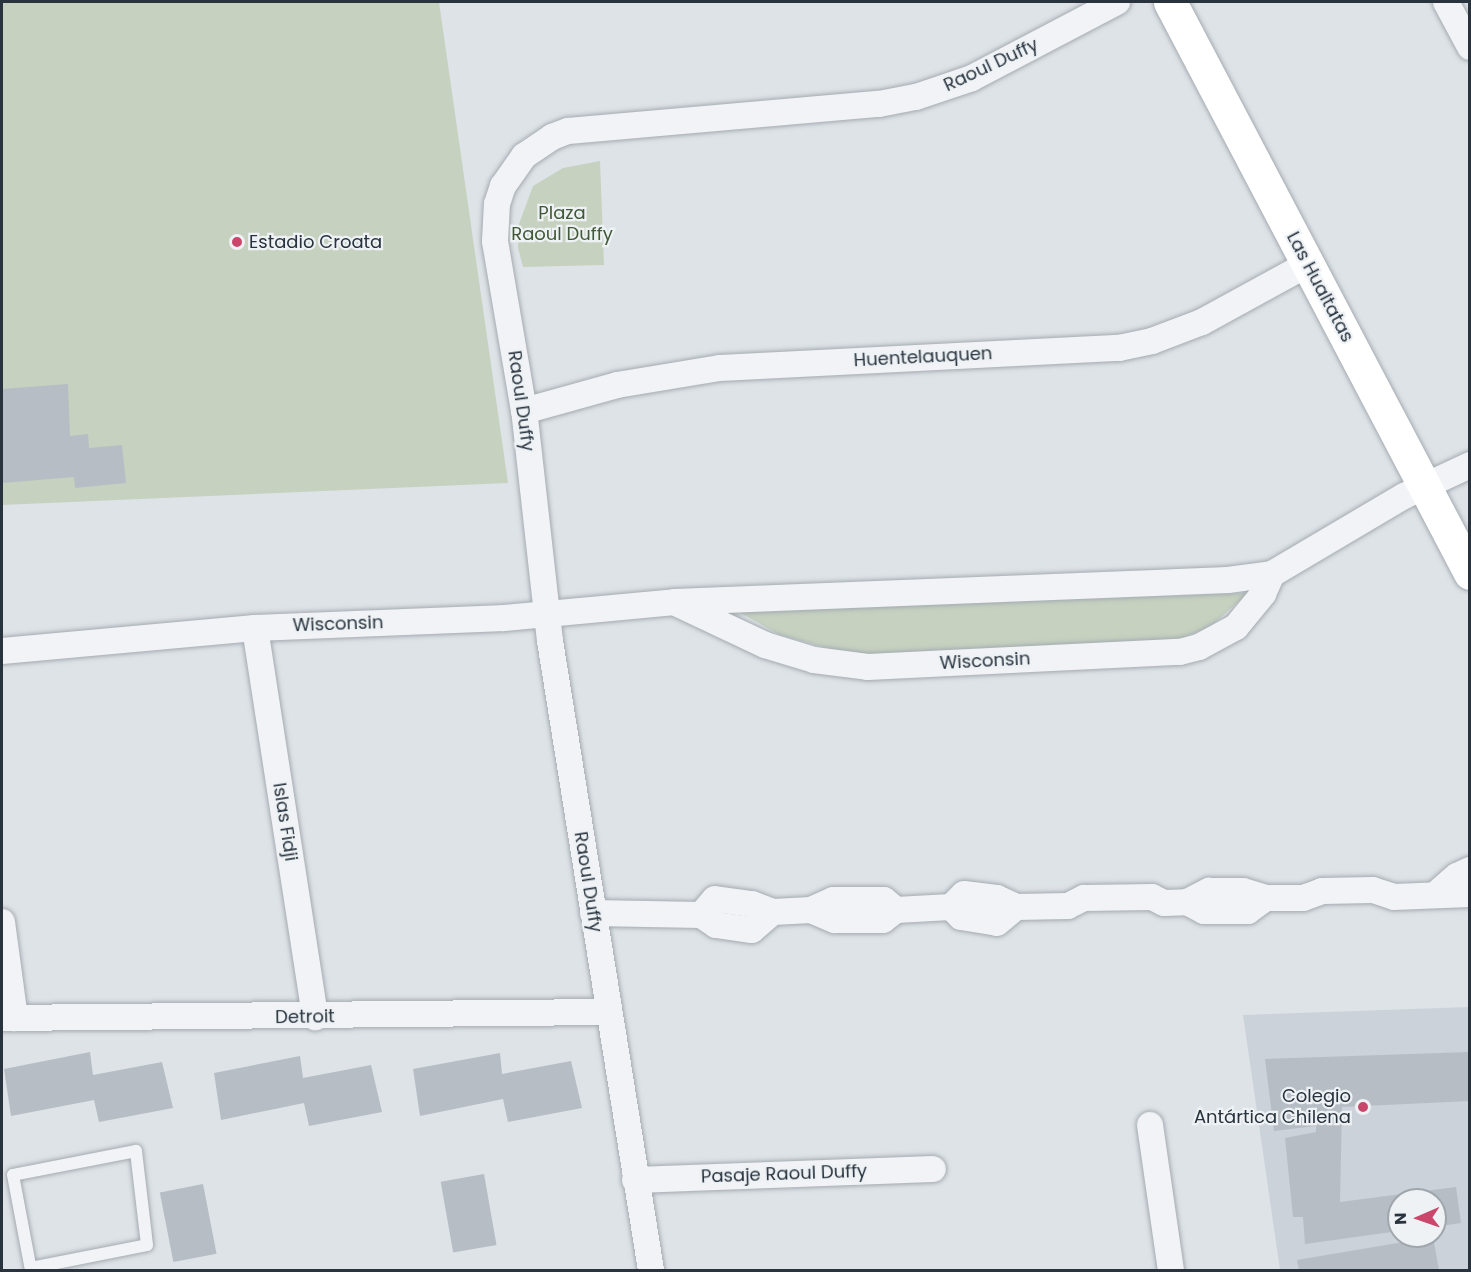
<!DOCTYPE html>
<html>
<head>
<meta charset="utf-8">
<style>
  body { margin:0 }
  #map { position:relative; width:1471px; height:1272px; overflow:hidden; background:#dee3e7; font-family:Poppins,sans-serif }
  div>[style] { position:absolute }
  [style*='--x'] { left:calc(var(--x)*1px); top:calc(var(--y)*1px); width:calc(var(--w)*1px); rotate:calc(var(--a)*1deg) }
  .built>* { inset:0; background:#ccd2d9 }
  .green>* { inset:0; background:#c6d1c0 }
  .building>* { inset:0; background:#b6bdc4; transform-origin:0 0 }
  .roads { filter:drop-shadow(0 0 2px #a4abb1) drop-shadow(0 0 2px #a4abb1) }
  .lane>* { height:12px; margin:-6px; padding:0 6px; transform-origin:6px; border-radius:6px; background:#f1f3f6 }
  .street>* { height:26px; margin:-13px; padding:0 13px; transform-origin:13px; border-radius:13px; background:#f1f3f6 }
  .secondary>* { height:33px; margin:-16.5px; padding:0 16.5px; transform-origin:16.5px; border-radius:16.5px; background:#fff }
  .dots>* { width:16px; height:16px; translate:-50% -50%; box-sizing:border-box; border:3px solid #eef2f5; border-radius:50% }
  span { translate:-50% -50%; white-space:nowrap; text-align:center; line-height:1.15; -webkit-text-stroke:4.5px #eef2f5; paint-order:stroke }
  .street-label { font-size:18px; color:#28333e }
  .park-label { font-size:18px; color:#415936 }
  .poi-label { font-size:18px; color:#28333e }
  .left { translate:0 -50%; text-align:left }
  .right { translate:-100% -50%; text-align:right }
  .frame { position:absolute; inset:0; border:3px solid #28333e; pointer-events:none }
  .north { position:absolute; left:1387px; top:1188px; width:60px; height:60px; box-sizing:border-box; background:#eef2f5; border:2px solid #9fa6ac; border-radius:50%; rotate:268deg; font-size:16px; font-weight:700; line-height:24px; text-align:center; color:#28333e }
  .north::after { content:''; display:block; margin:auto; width:21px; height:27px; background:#ca466b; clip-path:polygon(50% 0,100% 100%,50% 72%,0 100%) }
</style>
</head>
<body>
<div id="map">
  <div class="built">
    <div style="clip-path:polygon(evenodd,1469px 1007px,1469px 1270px,1280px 1270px,1243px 1015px,1469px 1007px,1399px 1200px,1435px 1200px,1435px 1236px,1399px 1236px,1399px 1200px)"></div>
  </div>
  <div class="green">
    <div style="clip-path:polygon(2px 2px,439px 2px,508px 483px,2px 505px)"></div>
    <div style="clip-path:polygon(600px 161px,604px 265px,523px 267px,518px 248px,519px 224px,533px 186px,563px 168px)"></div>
    <div style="clip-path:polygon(1248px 593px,1210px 627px,1179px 639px,874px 655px,838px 651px,780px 635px,737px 611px)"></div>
  </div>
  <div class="building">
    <div style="clip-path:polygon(68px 384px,70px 436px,88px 434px,89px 448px,122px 445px,126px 483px,75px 488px,74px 477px,2px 483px,2px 389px)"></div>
    <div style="clip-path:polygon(90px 1052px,93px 1075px,162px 1062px,173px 1108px,99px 1122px,94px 1100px,11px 1116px,4px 1069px)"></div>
    <div style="clip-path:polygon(1470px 1052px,1470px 1101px,1342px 1107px,1340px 1202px,1456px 1187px,1461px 1223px,1435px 1227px,1435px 1200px,1399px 1200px,1399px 1231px,1305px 1244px,1303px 1217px,1293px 1217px,1285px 1138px,1316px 1132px,1316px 1126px,1274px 1131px,1265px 1059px)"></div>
    <div style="clip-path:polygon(500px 1053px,502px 1074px,571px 1061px,582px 1108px,508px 1122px,503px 1099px,420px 1116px,413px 1069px)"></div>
    <div style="clip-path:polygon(300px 1056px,303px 1078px,371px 1065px,382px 1112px,309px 1126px,304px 1103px,221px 1120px,214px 1073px)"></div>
    <div style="left:484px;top:1174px;width:72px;height:44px;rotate:80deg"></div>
    <div style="left:203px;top:1184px;width:71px;height:44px;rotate:79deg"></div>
    <div style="clip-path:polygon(1433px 1237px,1439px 1270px,1299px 1270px,1297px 1260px)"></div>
  </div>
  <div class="roads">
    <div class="lane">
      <div style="--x:31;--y:1268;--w:118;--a:-11.2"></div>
      <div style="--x:147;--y:1245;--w:95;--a:-96.7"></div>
      <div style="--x:136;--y:1151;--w:125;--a:169"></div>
      <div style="--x:13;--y:1175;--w:97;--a:79.3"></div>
    </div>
    <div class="street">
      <div style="--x:1446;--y:2;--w:51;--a:61.9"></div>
      <div style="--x:524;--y:411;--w:97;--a:-15.6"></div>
      <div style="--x:617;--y:385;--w:104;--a:-9.4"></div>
      <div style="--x:720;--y:368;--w:400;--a:-2.9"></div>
      <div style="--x:1119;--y:348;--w:34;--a:-12"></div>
      <div style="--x:1152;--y:341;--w:53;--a:-20.8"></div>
      <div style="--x:1202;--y:322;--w:121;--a:-28.7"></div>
      <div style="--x:678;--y:604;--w:96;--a:25.2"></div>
      <div style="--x:765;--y:645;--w:51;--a:17"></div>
      <div style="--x:814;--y:660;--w:54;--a:7.4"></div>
      <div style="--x:868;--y:667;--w:312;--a:-2.8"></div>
      <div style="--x:1180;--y:652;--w:20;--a:-15"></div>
      <div style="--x:1199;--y:647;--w:42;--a:-28.4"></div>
      <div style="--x:1236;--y:627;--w:43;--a:-50.7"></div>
      <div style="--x:1263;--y:594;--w:22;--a:-66"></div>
      <div style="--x:255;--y:628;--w:394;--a:81.2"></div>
      <div style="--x:2;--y:651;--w:254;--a:-5.2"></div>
      <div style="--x:255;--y:628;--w:249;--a:-2.3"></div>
      <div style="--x:504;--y:618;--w:172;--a:-5.3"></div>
      <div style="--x:675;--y:602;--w:553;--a:-2.28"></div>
      <div style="--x:1228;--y:580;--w:44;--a:-7.8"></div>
      <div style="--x:1272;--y:574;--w:153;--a:-30.6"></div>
      <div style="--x:1404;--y:496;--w:73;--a:-25.2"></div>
      <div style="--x:1436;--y:894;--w:28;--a:-41"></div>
      <div style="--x:1457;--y:876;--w:14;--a:-25"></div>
      <div style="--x:1187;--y:902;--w:19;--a:28"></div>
      <div style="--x:1204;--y:911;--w:44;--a:0"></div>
      <div style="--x:1248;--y:911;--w:22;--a:-36"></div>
      <div style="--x:951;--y:907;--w:14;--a:45"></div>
      <div style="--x:961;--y:917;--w:36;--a:9"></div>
      <div style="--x:997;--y:923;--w:25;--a:-40"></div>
      <div style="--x:811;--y:910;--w:26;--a:23"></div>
      <div style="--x:835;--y:920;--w:48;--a:0"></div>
      <div style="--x:883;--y:920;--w:16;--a:-38"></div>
      <div style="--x:896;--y:910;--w:55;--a:-3.1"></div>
      <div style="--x:951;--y:907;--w:18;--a:-45"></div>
      <div style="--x:964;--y:894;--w:33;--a:7"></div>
      <div style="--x:997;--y:898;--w:21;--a:25"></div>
      <div style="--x:1016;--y:907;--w:52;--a:-1.1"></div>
      <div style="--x:1068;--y:906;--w:18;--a:-27"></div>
      <div style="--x:1084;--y:898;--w:68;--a:-0.8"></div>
      <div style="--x:1152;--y:897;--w:13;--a:27"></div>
      <div style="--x:1164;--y:903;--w:23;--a:-2"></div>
      <div style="--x:1187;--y:902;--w:25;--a:-27"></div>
      <div style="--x:1209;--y:891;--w:34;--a:0"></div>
      <div style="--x:1243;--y:891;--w:24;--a:17"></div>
      <div style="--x:1266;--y:898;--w:37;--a:0"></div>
      <div style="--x:1303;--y:898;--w:20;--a:-20"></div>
      <div style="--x:1322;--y:891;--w:51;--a:-1.1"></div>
      <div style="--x:1373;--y:890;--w:22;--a:18"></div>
      <div style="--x:1394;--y:897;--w:76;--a:-2.3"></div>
      <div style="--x:593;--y:913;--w:108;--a:1.1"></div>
      <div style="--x:701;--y:915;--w:18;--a:34"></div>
      <div style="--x:716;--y:925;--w:36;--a:8"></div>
      <div style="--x:752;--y:930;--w:28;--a:-41"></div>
      <div style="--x:701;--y:915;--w:21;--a:-49"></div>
      <div style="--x:715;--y:899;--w:37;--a:8"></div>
      <div style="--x:752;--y:904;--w:22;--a:21"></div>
      <div style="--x:773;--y:912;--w:38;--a:-3"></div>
      <div style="--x:811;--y:910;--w:24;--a:-24"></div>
      <div style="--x:833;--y:900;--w:51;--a:0"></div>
      <div style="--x:884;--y:900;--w:16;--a:40"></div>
      <div style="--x:2;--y:922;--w:97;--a:82.3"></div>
      <div style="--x:2;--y:1018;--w:607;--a:-0.57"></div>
      <div style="--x:1150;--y:1125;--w:147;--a:81.8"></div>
      <div style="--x:635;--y:1180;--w:298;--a:-2.1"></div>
      <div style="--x:651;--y:1270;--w:637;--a:-99.12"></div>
      <div style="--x:550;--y:641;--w:231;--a:-96.4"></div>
      <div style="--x:524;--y:411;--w:172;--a:-99.7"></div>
      <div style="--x:495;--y:241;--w:37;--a:-87"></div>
      <div style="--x:497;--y:204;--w:19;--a:-72"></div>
      <div style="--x:503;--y:186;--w:37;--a:-55"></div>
      <div style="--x:524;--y:156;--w:34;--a:-34"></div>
      <div style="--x:552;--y:137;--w:17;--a:-21"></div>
      <div style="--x:568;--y:131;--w:312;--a:-5"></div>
      <div style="--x:879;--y:104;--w:38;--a:-11"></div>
      <div style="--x:916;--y:97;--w:59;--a:-18.7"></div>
      <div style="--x:972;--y:78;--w:164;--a:-27.7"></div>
    </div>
    <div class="secondary">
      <div style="--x:1170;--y:2;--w:645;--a:62.28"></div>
    </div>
  </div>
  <div class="dots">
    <div style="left:237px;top:242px;background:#ca466b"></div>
    <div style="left:1363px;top:1107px;background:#ca466b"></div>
  </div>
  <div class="street-label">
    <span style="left:991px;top:65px;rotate:-25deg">Raoul Duffy</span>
    <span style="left:1320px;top:287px;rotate:62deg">Las Hualtatas</span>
    <span style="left:923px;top:357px;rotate:-3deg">Huentelauquen</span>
    <span style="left:521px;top:401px;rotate:82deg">Raoul Duffy</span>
    <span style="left:338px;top:624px;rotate:-2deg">Wisconsin</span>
    <span style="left:985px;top:661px;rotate:-3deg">Wisconsin</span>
    <span style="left:285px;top:822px;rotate:81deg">Islas Fidji</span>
    <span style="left:588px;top:882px;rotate:81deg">Raoul Duffy</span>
    <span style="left:305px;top:1017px;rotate:-1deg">Detroit</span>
    <span style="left:784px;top:1174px;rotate:-2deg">Pasaje Raoul Duffy</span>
  </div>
  <div class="park-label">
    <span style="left:562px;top:224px">Plaza<br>Raoul Duffy</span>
  </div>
  <div class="poi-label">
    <span class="left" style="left:249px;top:242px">Estadio Croata</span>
    <span class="right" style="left:1351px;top:1107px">Colegio<br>Antártica Chilena</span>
  </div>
  <div class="frame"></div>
  <div class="north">N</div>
</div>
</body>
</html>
